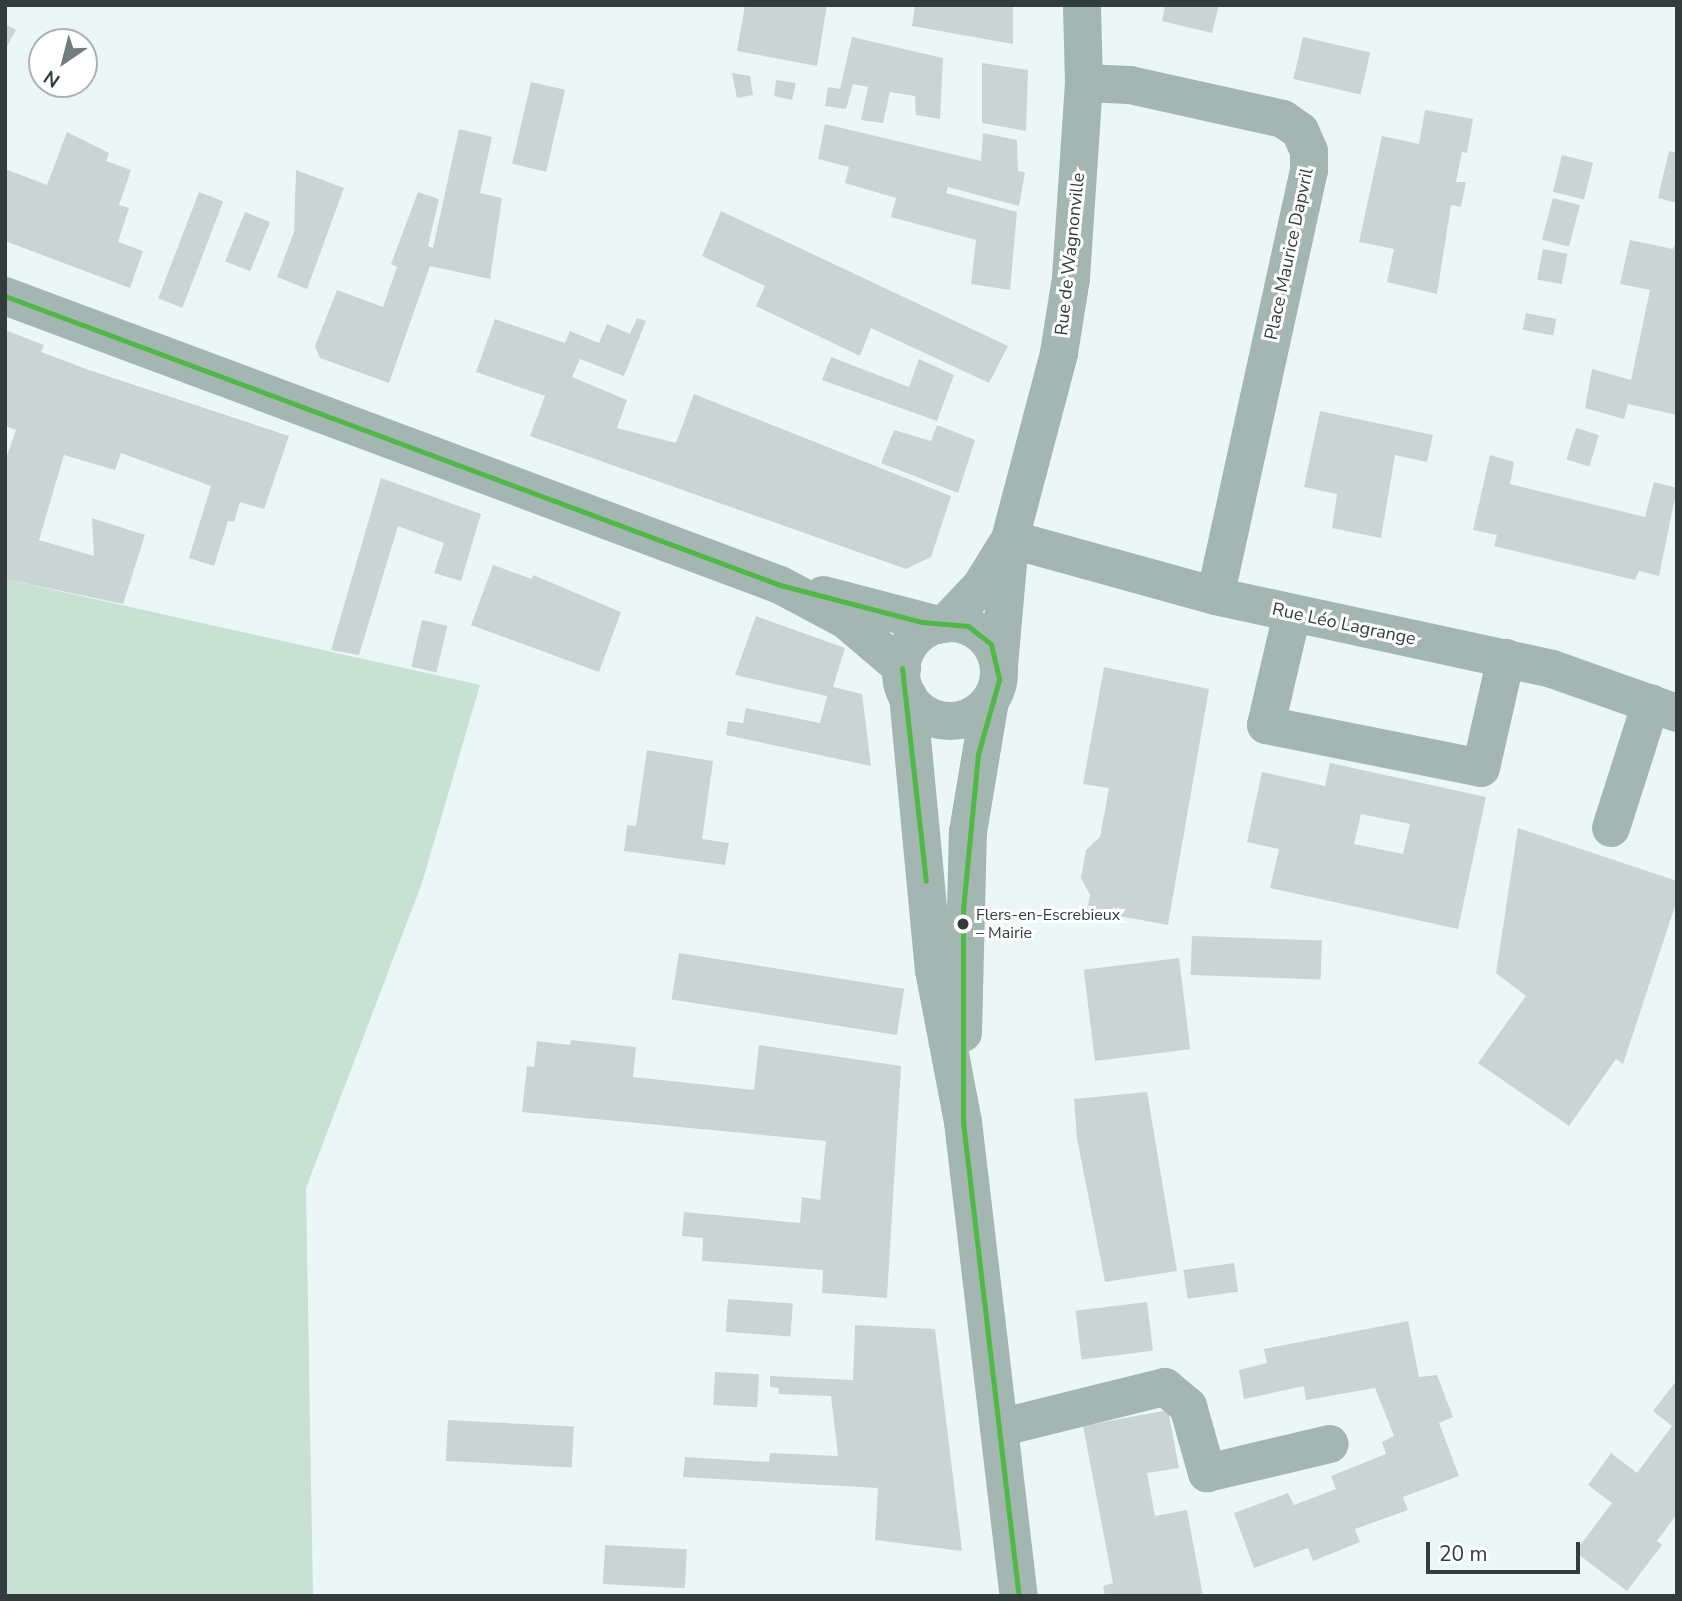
<!DOCTYPE html>
<html>
<head>
<meta charset="utf-8">
<style>
  body { margin:0 }
  #map { position:relative; width:1682px; height:1601px; overflow:hidden; background:#ebf7f7; font-family:"Nunito Sans",sans-serif }
  div>[style] { position:absolute }
  [style*='--x'] { left:calc(var(--x)*1px); top:calc(var(--y)*1px); width:calc(var(--w)*1px); rotate:calc(var(--a)*1deg) }
  .green>* { inset:0; background:#c7e2d3 }
  .building>* { inset:0; background:#cbd4d5; transform-origin:0 0 }
  .minor>* { height:38px; margin:-19px; padding:0 19px; transform-origin:19px; border-radius:19px; background:#a4b6b2 }
  .minor>.ring { margin:-19px; padding:0; box-sizing:content-box; background:none; border:38px solid #a4b6b2; border-radius:50% }
  .bus-1>* { height:5px; margin:-2.5px; padding:0 2.5px; transform-origin:2.5px; border-radius:2.5px; background:#50b847 }
  .dots>* { width:19px; height:19px; translate:-50% -50%; box-sizing:border-box; border:4px solid #fff; border-radius:50% }
  span { translate:-50% -50%; white-space:nowrap; text-align:center; line-height:1.15; -webkit-text-stroke:6px #fff; paint-order:stroke }
  .bus-label { font-size:16px; color:#333c3c }
  .left { translate:0 -50%; text-align:left }
  .street-label { font-size:18px; color:#333c3c }
  .frame { position:absolute; inset:0; border:7px solid #333c3c; pointer-events:none }
  .north { position:absolute; left:28px; top:28px; width:70px; height:70px; box-sizing:border-box; background:#fff; border:2px solid #adb1b1; border-radius:50%; rotate:215deg; font-size:19px; font-weight:700; line-height:28px; text-align:center; color:#333c3c }
  .north::after { content:''; display:block; margin:auto; width:24px; height:32px; background:#737d7d; clip-path:polygon(50% 0,100% 100%,50% 72%,0 100%) }
  .scale { position:absolute; left:1426px; top:1542px; width:154px; height:32px; box-sizing:border-box; border:4px solid #333c3c; border-top:0; padding-left:9px; font-size:21px; line-height:24px; white-space:nowrap; color:#333c3c; -webkit-text-stroke:5px #fff; paint-order:stroke }
</style>
</head>
<body>
<div id="map">
  <div class="green">
    <div style="clip-path:polygon(5px 579px,480px 685px,422px 883px,306px 1188px,313px 1596px,5px 1596px)"></div>
  </div>
  <div class="building">
    <div style="clip-path:polygon(745px 5px,827px 5px,817px 66px,737px 51px)"></div>
    <div style="clip-path:polygon(915px 5px,1013px 5px,1013px 44px,912px 26px)"></div>
    <div style="clip-path:polygon(1165px 5px,1219px 5px,1212px 33px,1162px 21px)"></div>
    <div style="clip-path:polygon(5px 24px,16px 30px,5px 50px)"></div>
    <div style="clip-path:polygon(852px 37px,943px 58px,940px 119px,916px 115px,915px 96px,890px 92px,883px 123px,861px 120px,868px 87px,853px 84px,846px 109px,825px 106px,828px 87px,840px 89px)"></div>
    <div style="left:1303px;top:37px;width:69px;height:43px;rotate:13deg"></div>
    <div style="clip-path:polygon(982px 63px,1028px 70px,1026px 131px,982px 123px)"></div>
    <div style="clip-path:polygon(732px 73px,750px 76px,753px 95px,737px 98px)"></div>
    <div style="clip-path:polygon(776px 80px,796px 83px,792px 100px,774px 96px)"></div>
    <div style="left:531px;top:82px;width:35px;height:84px;rotate:13deg"></div>
    <div style="clip-path:polygon(1425px 110px,1473px 119px,1467px 153px,1462px 152px,1456px 182px,1466px 182px,1461px 207px,1451px 205px,1437px 294px,1387px 282px,1394px 249px,1359px 242px,1382px 136px,1419px 144px)"></div>
    <div style="clip-path:polygon(825px 124px,981px 161px,983px 133px,1017px 140px,1018px 171px,1025px 172px,1019px 206px,948px 187px,946px 193px,1017px 212px,1010px 290px,971px 284px,976px 240px,891px 217px,896px 198px,845px 183px,849px 167px,818px 159px)"></div>
    <div style="clip-path:polygon(459px 129px,492px 137px,480px 193px,502px 198px,490px 279px,430px 266px,389px 383px,320px 358px,315px 346px,337px 290px,383px 307px,397px 267px,391px 264px,418px 192px,439px 199px,428px 246px,433px 248px)"></div>
    <div style="clip-path:polygon(67px 132px,109px 153px,106px 161px,131px 170px,119px 205px,129px 208px,118px 242px,143px 251px,130px 288px,5px 241px,5px 169px,47px 185px)"></div>
    <div style="clip-path:polygon(1669px 151px,1677px 153px,1677px 203px,1658px 198px)"></div>
    <div style="left:1562px;top:155px;width:32px;height:38px;rotate:14deg"></div>
    <div style="clip-path:polygon(296px 170px,344px 188px,307px 289px,277px 277px,294px 232px)"></div>
    <div style="left:199px;top:192px;width:26px;height:114px;rotate:21deg"></div>
    <div style="left:1553px;top:198px;width:28px;height:43px;rotate:15deg"></div>
    <div style="clip-path:polygon(721px 211px,1008px 346px,989px 383px,871px 328px,860px 356px,756px 306px,765px 286px,702px 256px)"></div>
    <div style="left:245px;top:212px;width:27px;height:53px;rotate:22deg"></div>
    <div style="clip-path:polygon(1677px 239px,1677px 415px,1628px 404px,1624px 419px,1585px 408px,1592px 369px,1631px 380px,1650px 290px,1620px 284px,1630px 240px,1673px 249px)"></div>
    <div style="left:1543px;top:249px;width:25px;height:31px;rotate:11deg"></div>
    <div style="left:1526px;top:313px;width:31px;height:17px;rotate:11deg"></div>
    <div style="clip-path:polygon(637px 318px,646px 321px,624px 376px,580px 359px,572px 377px,627px 400px,617px 428px,676px 443px,694px 394px,951px 496px,931px 557px,906px 569px,530px 436px,545px 396px,476px 372px,495px 319px,565px 343px,570px 331px,599px 343px,607px 324px,630px 334px)"></div>
    <div style="clip-path:polygon(5px 330px,44px 345px,41px 352px,89px 370px,289px 436px,264px 509px,240px 502px,234px 522px,228px 521px,214px 566px,189px 558px,211px 486px,121px 453px,115px 470px,64px 455px,39px 540px,94px 556px,92px 518px,145px 535px,123px 604px,5px 579px,5px 461px,16px 430px,5px 426px)"></div>
    <div style="clip-path:polygon(831px 357px,909px 387px,919px 359px,954px 375px,937px 421px,822px 380px)"></div>
    <div style="clip-path:polygon(1320px 411px,1433px 435px,1427px 462px,1395px 455px,1381px 538px,1332px 528px,1337px 494px,1304px 487px)"></div>
    <div style="clip-path:polygon(937px 425px,975px 440px,958px 493px,881px 463px,894px 430px,931px 441px)"></div>
    <div style="left:1576px;top:428px;width:24px;height:33px;rotate:17deg"></div>
    <div style="clip-path:polygon(1490px 455px,1514px 462px,1510px 484px,1645px 517px,1654px 482px,1677px 488px,1659px 576px,1639px 571px,1635px 580px,1494px 546px,1497px 535px,1473px 530px)"></div>
    <div style="clip-path:polygon(381px 478px,481px 514px,461px 581px,434px 573px,444px 543px,398px 526px,359px 655px,331px 650px)"></div>
    <div style="clip-path:polygon(493px 565px,532px 579px,533px 575px,621px 612px,599px 672px,471px 625px)"></div>
    <div style="clip-path:polygon(756px 616px,845px 648px,833px 687px,862px 694px,871px 766px,726px 735px,728px 721px,743px 723px,746px 708px,820px 723px,827px 696px,735px 675px)"></div>
    <div style="left:422px;top:620px;width:26px;height:48px;rotate:13deg"></div>
    <div style="clip-path:polygon(1104px 667px,1209px 689px,1168px 925px,1087px 910px,1090px 895px,1081px 878px,1086px 850px,1100px 837px,1109px 788px,1083px 784px)"></div>
    <div style="clip-path:polygon(647px 750px,713px 761px,702px 839px,729px 843px,725px 865px,624px 851px,627px 825px,636px 826px)"></div>
    <div style="clip-path:polygon(evenodd,1330px 763px,1486px 797px,1458px 929px,1270px 888px,1279px 849px,1247px 842px,1262px 772px,1325px 786px,1330px 763px,1361px 814px,1410px 824px,1403px 854px,1354px 844px,1361px 814px)"></div>
    <div style="clip-path:polygon(1518px 828px,1677px 881px,1677px 900px,1623px 1064px,1616px 1059px,1569px 1126px,1478px 1063px,1526px 996px,1496px 973px)"></div>
    <div style="left:1192px;top:936px;width:130px;height:39px;rotate:2deg"></div>
    <div style="left:679px;top:953px;width:228px;height:47px;rotate:9deg"></div>
    <div style="left:1179px;top:958px;width:92px;height:96px;rotate:83deg"></div>
    <div style="clip-path:polygon(571px 1040px,636px 1047px,633px 1077px,754px 1090px,759px 1045px,901px 1066px,887px 1298px,822px 1293px,823px 1270px,702px 1261px,703px 1238px,682px 1236px,684px 1212px,800px 1223px,802px 1197px,820px 1200px,826px 1141px,522px 1112px,527px 1066px,534px 1067px,537px 1041px,570px 1045px)"></div>
    <div style="clip-path:polygon(1147px 1092px,1177px 1271px,1105px 1282px,1077px 1138px,1074px 1099px)"></div>
    <div style="left:1234px;top:1263px;width:29px;height:51px;rotate:82deg"></div>
    <div style="left:728px;top:1299px;width:65px;height:33px;rotate:4deg"></div>
    <div style="left:1147px;top:1302px;width:49px;height:72px;rotate:83deg"></div>
    <div style="clip-path:polygon(1408px 1321px,1419px 1377px,1437px 1375px,1453px 1417px,1439px 1423px,1459px 1476px,1403px 1497px,1408px 1510px,1355px 1529px,1360px 1542px,1313px 1561px,1308px 1548px,1254px 1568px,1234px 1513px,1288px 1493px,1294px 1505px,1336px 1489px,1331px 1476px,1386px 1454px,1382px 1442px,1394px 1436px,1375px 1388px,1306px 1400px,1304px 1386px,1244px 1399px,1239px 1370px,1267px 1363px,1264px 1349px)"></div>
    <div style="clip-path:polygon(855px 1325px,935px 1329px,962px 1551px,875px 1540px,878px 1488px,683px 1477px,685px 1457px,769px 1462px,770px 1453px,838px 1456px,831px 1396px,778px 1394px,779px 1388px,770px 1387px,770px 1376px,853px 1380px)"></div>
    <div style="left:715px;top:1372px;width:44px;height:33px;rotate:3deg"></div>
    <div style="clip-path:polygon(1677px 1380px,1677px 1514px,1657px 1541px,1662px 1545px,1627px 1591px,1575px 1552px,1612px 1503px,1588px 1485px,1611px 1453px,1637px 1473px,1672px 1426px,1653px 1411px)"></div>
    <div style="clip-path:polygon(1168px 1410px,1179px 1468px,1147px 1473px,1155px 1516px,1187px 1510px,1203px 1596px,1105px 1596px,1103px 1586px,1113px 1583px,1083px 1426px)"></div>
    <div style="left:448px;top:1420px;width:126px;height:41px;rotate:3deg"></div>
    <div style="left:605px;top:1545px;width:82px;height:39px;rotate:3deg"></div>
  </div>
  <div class="minor">
    <div style="--x:1084;--y:83;--w:46;--a:2.5"></div>
    <div style="--x:1130;--y:85;--w:157;--a:12.5"></div>
    <div style="--x:1283;--y:119;--w:21;--a:35"></div>
    <div style="--x:1300;--y:131;--w:22;--a:66"></div>
    <div style="--x:1309;--y:151;--w:19;--a:90"></div>
    <div style="--x:1309;--y:170;--w:436;--a:102.4"></div>
    <div style="--x:5;--y:296;--w:827;--a:20.45"></div>
    <div style="--x:780;--y:585;--w:75;--a:27.9"></div>
    <div style="--x:846;--y:620;--w:74;--a:40.6"></div>
    <div style="--x:1010;--y:539;--w:213;--a:15.5"></div>
    <div style="--x:1215;--y:596;--w:345;--a:12.2"></div>
    <div style="--x:1552;--y:669;--w:133;--a:19.4"></div>
    <div style="--x:823;--y:595;--w:119;--a:14.6"></div>
    <div style="--x:1292;--y:614;--w:114;--a:103.2"></div>
    <div style="--x:1266;--y:725;--w:219;--a:11.3"></div>
    <div style="--x:1481;--y:768;--w:113;--a:-77.2"></div>
    <div class="ring" style="left:901px;top:623px;width:60px;height:60px"></div>
    <div style="--x:945;--y:624;--w:52;--a:-46.5"></div>
    <div style="--x:981;--y:586;--w:49;--a:-58.2"></div>
    <div style="--x:999;--y:666;--w:127;--a:-85"></div>
    <div style="--x:1010;--y:539;--w:192;--a:-75.2"></div>
    <div style="--x:1059;--y:353;--w:76;--a:-80.9"></div>
    <div style="--x:1071;--y:278;--w:195;--a:-86.2"></div>
    <div style="--x:1084;--y:83;--w:78;--a:-91.5"></div>
    <div style="--x:908;--y:696;--w:275;--a:84.6"></div>
    <div style="--x:934;--y:970;--w:155;--a:79.2"></div>
    <div style="--x:963;--y:1122;--w:477;--a:83.3"></div>
    <div style="--x:1611;--y:828;--w:131;--a:-72.3"></div>
    <div style="--x:963;--y:1033;--w:201;--a:-88.6"></div>
    <div style="--x:968;--y:832;--w:133;--a:-80.5"></div>
    <div style="--x:999;--y:1428;--w:171;--a:-13.9"></div>
    <div style="--x:1165;--y:1387;--w:30;--a:40"></div>
    <div style="--x:1188;--y:1406;--w:70;--a:74.2"></div>
    <div style="--x:1207;--y:1473;--w:126;--a:-13.3"></div>
  </div>
  <div class="bus-1">
    <div style="--x:5;--y:296;--w:827;--a:20.45"></div>
    <div style="--x:780;--y:585;--w:147;--a:14.6"></div>
    <div style="--x:922;--y:622;--w:46;--a:5"></div>
    <div style="--x:968;--y:626;--w:29;--a:38"></div>
    <div style="--x:991;--y:644;--w:37;--a:77"></div>
    <div style="--x:999;--y:680;--w:77;--a:105.8"></div>
    <div style="--x:978;--y:754;--w:157;--a:95.5"></div>
    <div style="--x:963;--y:910;--w:212;--a:90"></div>
    <div style="--x:963;--y:1122;--w:477;--a:83.3"></div>
    <div style="--x:902;--y:668;--w:214;--a:83.6"></div>
  </div>
  <div class="dots">
    <div style="left:963px;top:924px;background:#333c3c"></div>
  </div>
  <div class="bus-label">
    <span class="left" style="left:976px;top:924px">Flers-en-Escrebieux<br>– Mairie</span>
  </div>
  <div class="street-label">
    <span style="left:1070px;top:254px;rotate:-84deg">Rue de Wagnonville</span>
    <span style="left:1289px;top:254px;rotate:-78deg">Place Maurice Dapvril</span>
    <span style="left:1344px;top:624px;rotate:12deg">Rue Léo Lagrange</span>
  </div>
  <div class="frame"></div>
  <div class="north">N</div>
  <div class="scale">20 m</div>
</div>
</body>
</html>
